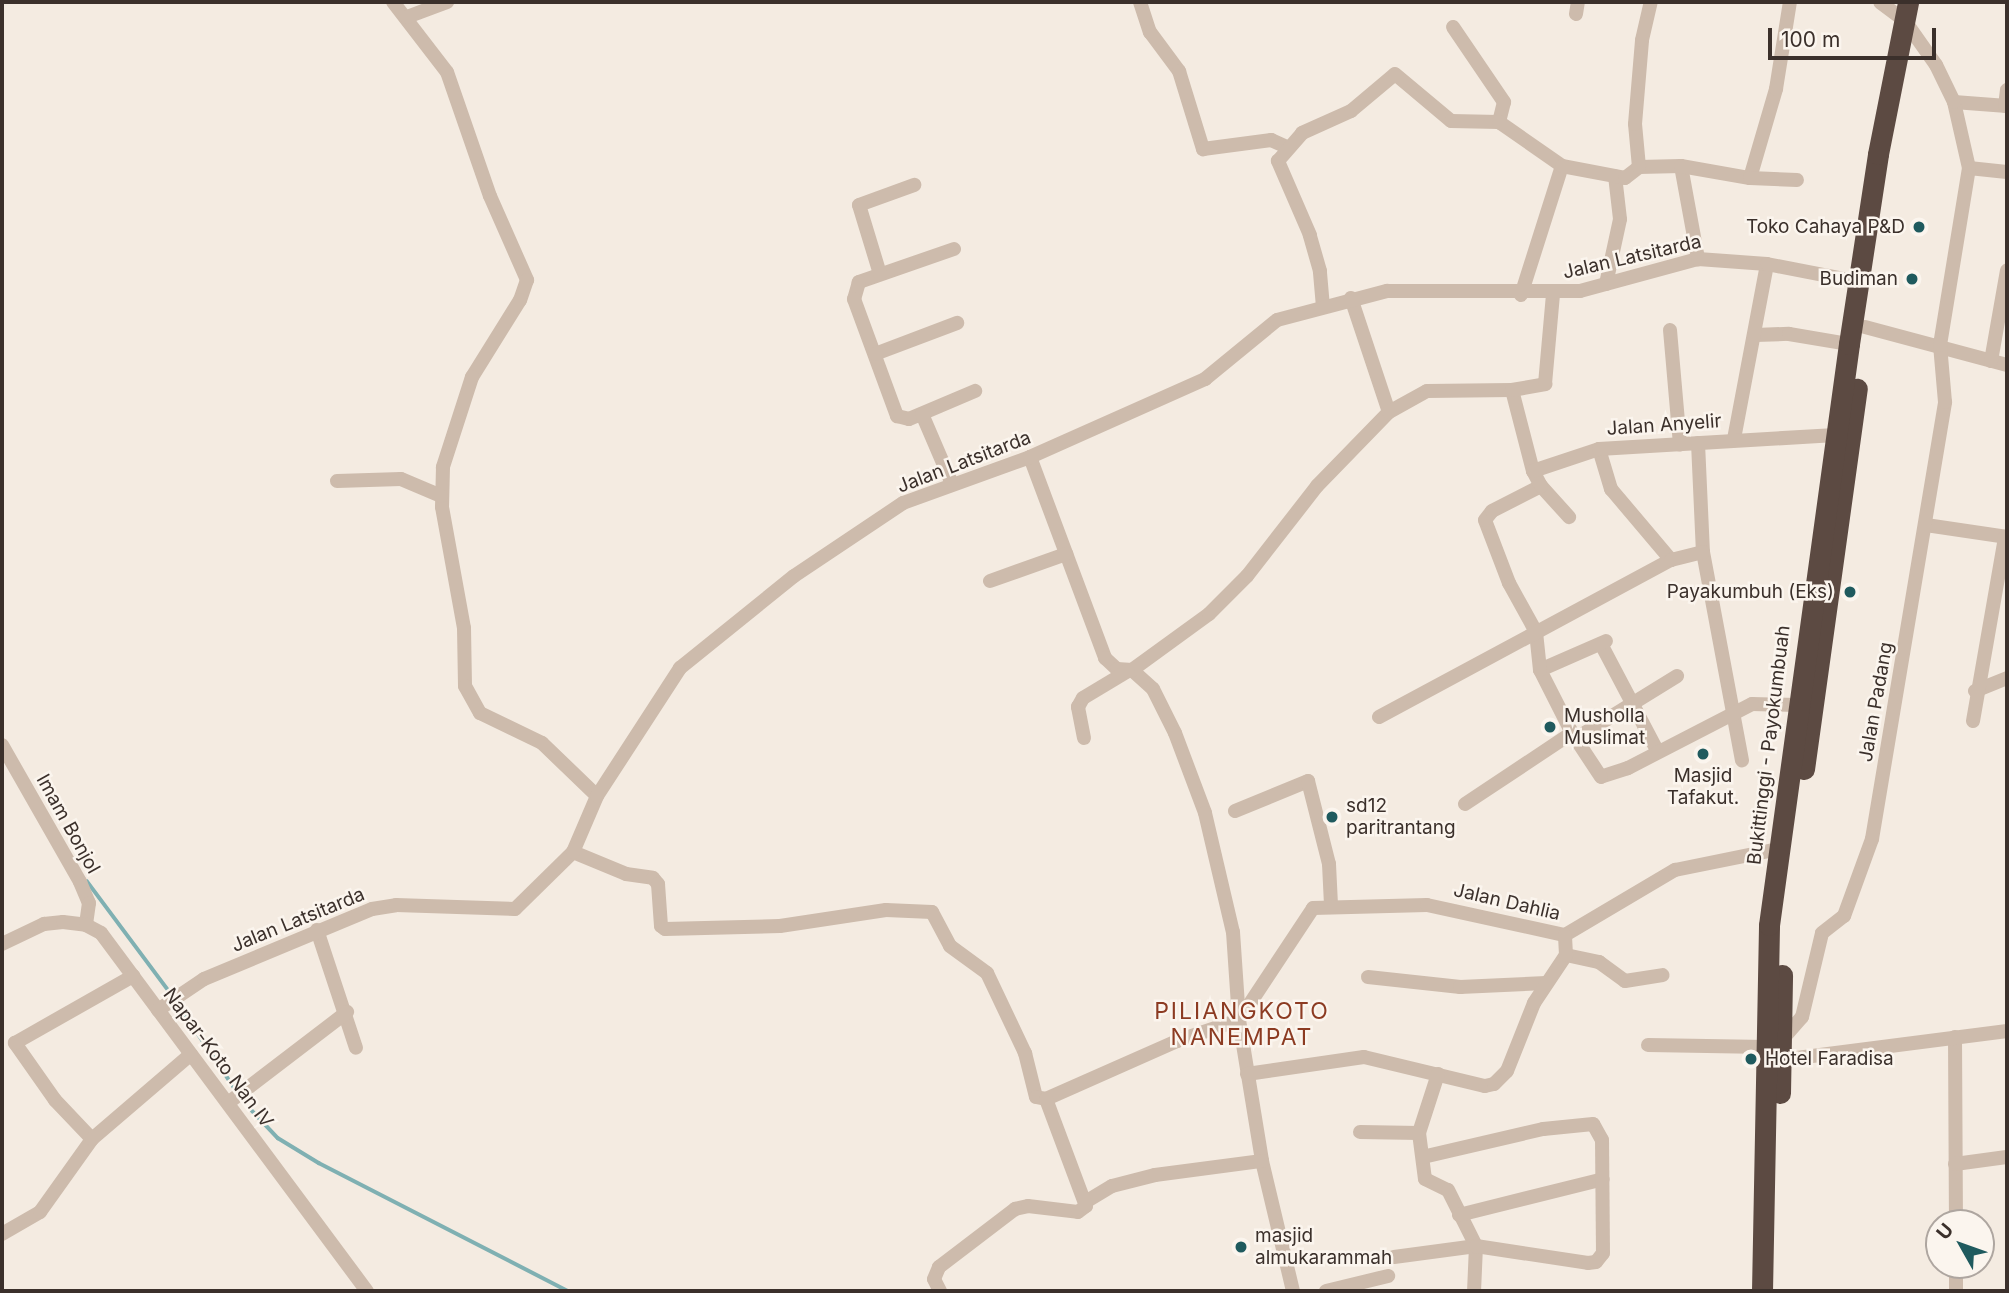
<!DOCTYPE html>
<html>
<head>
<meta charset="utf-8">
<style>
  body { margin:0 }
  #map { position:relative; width:2009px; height:1293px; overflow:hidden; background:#f4ebe1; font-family:Inter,sans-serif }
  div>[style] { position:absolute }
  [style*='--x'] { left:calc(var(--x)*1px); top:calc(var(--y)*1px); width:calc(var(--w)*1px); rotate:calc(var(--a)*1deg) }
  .stream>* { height:3.5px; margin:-1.75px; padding:0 1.75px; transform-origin:1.75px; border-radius:1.75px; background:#7fb0b2 }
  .minor>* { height:14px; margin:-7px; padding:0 7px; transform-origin:7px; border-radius:7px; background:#cdbbac }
  .highway>* { height:21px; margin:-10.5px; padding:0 10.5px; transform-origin:10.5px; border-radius:10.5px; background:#5c4a42 }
  .dots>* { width:19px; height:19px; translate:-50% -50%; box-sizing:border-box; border:4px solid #fbf5ee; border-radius:50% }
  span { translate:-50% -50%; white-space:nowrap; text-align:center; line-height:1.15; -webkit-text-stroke:5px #fbf5ee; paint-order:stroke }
  .poi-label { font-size:19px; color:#3b302b }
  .right { translate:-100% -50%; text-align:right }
  .left { translate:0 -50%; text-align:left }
  .street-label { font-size:19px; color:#3b302b }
  .quarter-label { font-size:23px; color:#8c3b22; letter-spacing:2px }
  .frame { position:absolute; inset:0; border:4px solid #3b302b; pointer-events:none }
  .north { position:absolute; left:1925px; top:1209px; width:70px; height:70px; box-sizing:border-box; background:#fbf5ee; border:2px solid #aea6a0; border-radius:50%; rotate:310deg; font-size:19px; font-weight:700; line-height:28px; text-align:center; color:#3b302b }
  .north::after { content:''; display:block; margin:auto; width:24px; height:32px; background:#1f5a5e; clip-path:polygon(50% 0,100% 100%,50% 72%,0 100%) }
  .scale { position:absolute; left:1768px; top:28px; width:168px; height:32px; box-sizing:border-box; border:4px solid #3b302b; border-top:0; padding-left:9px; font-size:21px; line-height:24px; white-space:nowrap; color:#3b302b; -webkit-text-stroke:5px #fbf5ee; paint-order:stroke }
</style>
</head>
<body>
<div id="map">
  <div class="stream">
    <div style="--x:87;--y:881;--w:142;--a:53.3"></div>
    <div style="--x:178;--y:1004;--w:104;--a:56"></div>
    <div style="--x:243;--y:1101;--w:51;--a:46.6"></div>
    <div style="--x:278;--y:1138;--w:48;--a:31.4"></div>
    <div style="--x:319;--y:1163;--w:280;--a:27.2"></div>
  </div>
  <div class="minor">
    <div style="--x:393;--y:2;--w:88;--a:52.4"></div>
    <div style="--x:447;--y:72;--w:131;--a:70.9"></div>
    <div style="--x:490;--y:196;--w:92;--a:66.2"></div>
    <div style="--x:527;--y:280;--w:21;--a:109"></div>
    <div style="--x:520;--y:300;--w:91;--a:121.9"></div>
    <div style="--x:472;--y:377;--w:95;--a:107.9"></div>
    <div style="--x:443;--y:467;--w:40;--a:91.4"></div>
    <div style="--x:442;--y:507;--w:123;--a:79.7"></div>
    <div style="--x:464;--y:628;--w:58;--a:89"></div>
    <div style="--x:465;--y:686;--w:31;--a:61"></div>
    <div style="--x:480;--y:713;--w:69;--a:25.8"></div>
    <div style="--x:542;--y:743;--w:76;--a:43.9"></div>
    <div style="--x:1140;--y:2;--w:32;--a:72"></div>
    <div style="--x:1150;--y:32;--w:49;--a:53.4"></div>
    <div style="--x:1179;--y:71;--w:82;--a:72.9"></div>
    <div style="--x:1203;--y:149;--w:69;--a:-7.5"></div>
    <div style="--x:1271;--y:140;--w:17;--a:24"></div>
    <div style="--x:1576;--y:14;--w:12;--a:-81"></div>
    <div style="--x:407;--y:17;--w:43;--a:-20.6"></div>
    <div style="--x:1453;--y:27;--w:91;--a:55.8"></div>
    <div style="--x:1504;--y:102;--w:21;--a:104"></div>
    <div style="--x:1954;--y:102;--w:53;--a:4.3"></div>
    <div style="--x:2005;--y:106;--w:16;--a:-83"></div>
    <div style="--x:1681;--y:166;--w:95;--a:79.6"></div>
    <div style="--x:1639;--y:167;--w:42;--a:-1.4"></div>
    <div style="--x:1681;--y:166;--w:70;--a:9.9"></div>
    <div style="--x:1750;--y:178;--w:93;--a:-73.7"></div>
    <div style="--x:1776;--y:89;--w:88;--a:-80.9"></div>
    <div style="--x:1969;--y:168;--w:38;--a:6"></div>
    <div style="--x:1750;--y:178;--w:47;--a:2.4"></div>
    <div style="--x:954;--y:249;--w:101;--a:160.8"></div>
    <div style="--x:859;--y:282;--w:18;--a:106"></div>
    <div style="--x:854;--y:299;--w:125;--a:69.8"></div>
    <div style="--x:897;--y:416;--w:12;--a:14"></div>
    <div style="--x:909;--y:419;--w:72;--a:-23"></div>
    <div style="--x:880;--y:274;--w:72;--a:-106.9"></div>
    <div style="--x:859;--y:205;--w:59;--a:-20"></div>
    <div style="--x:1606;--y:284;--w:66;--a:-77.8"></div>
    <div style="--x:1620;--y:219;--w:43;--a:-96.6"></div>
    <div style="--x:1521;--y:295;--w:135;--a:-72.4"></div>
    <div style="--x:1351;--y:298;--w:120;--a:71.6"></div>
    <div style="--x:1323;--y:307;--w:36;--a:-95"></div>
    <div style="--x:1320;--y:271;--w:37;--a:-106"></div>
    <div style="--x:1310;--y:235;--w:81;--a:-113.4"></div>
    <div style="--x:1278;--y:161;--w:37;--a:-49"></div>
    <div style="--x:1302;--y:133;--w:54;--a:-24.2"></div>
    <div style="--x:1351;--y:111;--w:57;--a:-40.1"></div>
    <div style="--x:1395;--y:74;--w:73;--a:40"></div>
    <div style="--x:1451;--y:121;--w:48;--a:1.2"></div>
    <div style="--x:1499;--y:122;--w:77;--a:34.9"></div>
    <div style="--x:1562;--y:166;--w:64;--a:10.8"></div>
    <div style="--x:1625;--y:178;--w:18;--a:-38"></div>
    <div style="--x:1639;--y:167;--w:43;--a:-95.3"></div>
    <div style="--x:1635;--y:124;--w:84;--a:-85.2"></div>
    <div style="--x:1642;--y:40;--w:39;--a:-77"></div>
    <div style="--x:1865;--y:327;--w:147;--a:15"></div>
    <div style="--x:1670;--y:330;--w:115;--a:85"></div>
    <div style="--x:1755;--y:335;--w:34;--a:-2"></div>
    <div style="--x:1789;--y:334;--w:61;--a:9.5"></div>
    <div style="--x:875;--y:354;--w:88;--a:-20.7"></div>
    <div style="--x:1991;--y:361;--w:92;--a:-80"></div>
    <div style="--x:1512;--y:390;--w:84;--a:75.5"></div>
    <div style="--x:922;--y:414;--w:76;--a:66.8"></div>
    <div style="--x:1734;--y:439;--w:178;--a:-79.3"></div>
    <div style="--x:1698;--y:443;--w:109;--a:87.4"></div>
    <div style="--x:1703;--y:552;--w:212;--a:79.4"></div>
    <div style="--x:1599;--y:449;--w:42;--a:73.3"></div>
    <div style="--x:1611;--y:489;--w:93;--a:49.8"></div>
    <div style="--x:1030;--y:457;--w:215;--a:69.5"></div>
    <div style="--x:1105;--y:658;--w:16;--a:43"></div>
    <div style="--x:1117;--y:669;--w:15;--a:4"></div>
    <div style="--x:1132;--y:670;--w:28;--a:42"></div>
    <div style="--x:1153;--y:689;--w:49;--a:63.4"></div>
    <div style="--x:1175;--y:733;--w:85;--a:69.4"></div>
    <div style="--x:1205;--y:813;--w:122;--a:76.8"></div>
    <div style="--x:1233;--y:932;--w:88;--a:86.1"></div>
    <div style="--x:1239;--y:1020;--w:143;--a:80.7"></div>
    <div style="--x:1262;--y:1161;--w:134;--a:76.6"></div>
    <div style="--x:337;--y:481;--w:64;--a:-1.8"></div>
    <div style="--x:401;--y:479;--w:43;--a:23"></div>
    <div style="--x:1541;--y:486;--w:42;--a:47.9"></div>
    <div style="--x:1926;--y:525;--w:82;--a:8.4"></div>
    <div style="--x:990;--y:581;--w:81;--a:-19.6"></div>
    <div style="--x:1601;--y:644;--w:122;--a:62.2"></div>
    <div style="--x:1132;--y:670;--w:95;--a:-36"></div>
    <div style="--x:1209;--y:614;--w:54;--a:-45"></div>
    <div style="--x:1247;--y:576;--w:114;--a:-52.1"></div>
    <div style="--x:1317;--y:486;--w:103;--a:-45.8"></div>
    <div style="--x:1389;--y:412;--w:43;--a:-28.9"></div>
    <div style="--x:1427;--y:391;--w:85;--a:-0.7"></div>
    <div style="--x:1512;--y:390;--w:34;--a:-10"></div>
    <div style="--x:1545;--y:384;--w:89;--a:-84.9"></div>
    <div style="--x:1540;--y:670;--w:72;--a:-23.7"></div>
    <div style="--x:1975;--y:691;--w:35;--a:-22"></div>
    <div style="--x:1796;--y:705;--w:44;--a:-178.7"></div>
    <div style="--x:1752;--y:704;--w:140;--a:152.7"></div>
    <div style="--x:1628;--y:768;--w:28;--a:162"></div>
    <div style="--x:1601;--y:777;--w:53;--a:-123.4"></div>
    <div style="--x:1572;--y:733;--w:71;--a:-116.9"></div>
    <div style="--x:1540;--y:670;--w:38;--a:-96"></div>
    <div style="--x:1536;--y:632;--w:56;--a:-118.9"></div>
    <div style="--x:1509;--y:583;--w:67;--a:-110.9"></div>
    <div style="--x:1485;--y:520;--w:11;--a:-52"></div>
    <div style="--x:1492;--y:511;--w:55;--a:-27"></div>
    <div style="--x:1541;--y:486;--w:17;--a:-118"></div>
    <div style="--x:1533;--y:471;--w:70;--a:-18.4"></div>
    <div style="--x:1599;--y:449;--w:237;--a:-3.4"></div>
    <div style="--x:1379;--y:717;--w:332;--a:-28.3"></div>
    <div style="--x:1671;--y:560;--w:33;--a:-14"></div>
    <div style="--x:1973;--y:721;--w:187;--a:-80.1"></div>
    <div style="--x:1084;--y:738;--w:32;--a:-101"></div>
    <div style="--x:1078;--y:707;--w:10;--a:-61"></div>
    <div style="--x:1083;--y:698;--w:52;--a:-31"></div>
    <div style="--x:1575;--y:739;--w:120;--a:-31.7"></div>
    <div style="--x:2;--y:745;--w:158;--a:60.3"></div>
    <div style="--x:80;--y:882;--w:23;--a:67"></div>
    <div style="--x:89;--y:903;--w:22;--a:98"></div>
    <div style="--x:1465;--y:804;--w:128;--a:-33.6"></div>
    <div style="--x:1235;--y:811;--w:79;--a:-22.3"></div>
    <div style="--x:1308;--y:781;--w:86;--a:75.8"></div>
    <div style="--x:1329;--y:864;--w:41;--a:87.2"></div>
    <div style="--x:573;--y:852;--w:57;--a:22.5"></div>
    <div style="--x:626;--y:874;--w:27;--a:8"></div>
    <div style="--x:653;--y:878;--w:8;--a:50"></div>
    <div style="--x:658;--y:884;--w:42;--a:85.9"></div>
    <div style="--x:661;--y:926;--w:5;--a:37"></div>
    <div style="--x:665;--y:929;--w:115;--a:-1.5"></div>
    <div style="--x:780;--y:926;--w:107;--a:-8.6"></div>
    <div style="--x:886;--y:910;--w:46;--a:2.5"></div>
    <div style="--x:932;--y:912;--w:38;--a:62"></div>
    <div style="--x:950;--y:946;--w:46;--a:36.1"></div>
    <div style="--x:987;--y:973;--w:89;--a:64.6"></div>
    <div style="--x:1025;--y:1053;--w:45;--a:76"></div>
    <div style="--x:1036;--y:1097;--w:10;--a:11"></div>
    <div style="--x:1046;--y:1099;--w:143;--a:-23.9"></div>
    <div style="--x:1177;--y:1041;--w:65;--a:-18.7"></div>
    <div style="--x:1239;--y:1020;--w:134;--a:-56.5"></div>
    <div style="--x:1313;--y:908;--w:114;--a:-1.5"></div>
    <div style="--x:1427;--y:905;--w:141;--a:12.3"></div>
    <div style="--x:1565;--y:935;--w:128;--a:-30.6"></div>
    <div style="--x:1675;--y:870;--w:105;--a:-11.5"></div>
    <div style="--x:317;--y:930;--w:124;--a:71.7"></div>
    <div style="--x:2;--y:944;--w:47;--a:-25.5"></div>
    <div style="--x:44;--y:924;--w:19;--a:-6"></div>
    <div style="--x:63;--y:922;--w:23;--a:7"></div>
    <div style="--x:86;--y:925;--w:17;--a:28"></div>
    <div style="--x:101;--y:933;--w:446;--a:53.4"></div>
    <div style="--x:1566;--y:955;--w:34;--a:12"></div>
    <div style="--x:1599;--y:962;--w:32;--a:36"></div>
    <div style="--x:1625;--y:981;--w:38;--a:-9"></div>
    <div style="--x:1368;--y:977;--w:93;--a:6.2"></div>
    <div style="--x:1460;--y:987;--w:86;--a:-2.7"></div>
    <div style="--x:158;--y:1010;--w:55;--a:-34"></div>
    <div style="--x:204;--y:979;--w:182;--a:-22.6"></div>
    <div style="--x:372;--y:909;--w:24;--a:-9"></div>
    <div style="--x:396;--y:905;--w:119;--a:1.9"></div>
    <div style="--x:515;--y:909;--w:81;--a:-44.5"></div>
    <div style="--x:573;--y:852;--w:61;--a:-66.8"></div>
    <div style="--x:597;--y:796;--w:153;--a:-57"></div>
    <div style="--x:680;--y:668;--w:146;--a:-38.9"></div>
    <div style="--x:794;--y:576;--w:131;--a:-33.8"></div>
    <div style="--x:903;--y:503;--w:135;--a:-19.9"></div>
    <div style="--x:1030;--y:457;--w:192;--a:-24"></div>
    <div style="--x:1205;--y:379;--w:93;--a:-39.3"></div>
    <div style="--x:1277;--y:320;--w:114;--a:-14.8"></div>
    <div style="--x:1387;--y:291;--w:193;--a:0"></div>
    <div style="--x:1580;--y:291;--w:122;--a:-15.2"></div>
    <div style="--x:1698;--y:259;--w:69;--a:4.1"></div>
    <div style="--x:1767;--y:264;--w:95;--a:11"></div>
    <div style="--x:1955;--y:1037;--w:186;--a:89.7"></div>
    <div style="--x:1781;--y:1041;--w:32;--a:-49"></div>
    <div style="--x:1802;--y:1017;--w:86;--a:-76.6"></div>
    <div style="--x:1822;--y:933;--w:28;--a:-38"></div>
    <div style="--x:1844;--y:916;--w:82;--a:-70"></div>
    <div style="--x:1872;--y:839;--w:443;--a:-80.5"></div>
    <div style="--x:1945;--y:402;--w:57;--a:-95"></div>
    <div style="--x:1940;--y:345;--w:179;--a:-80.7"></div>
    <div style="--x:1969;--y:168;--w:68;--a:-102.8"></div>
    <div style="--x:1954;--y:102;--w:41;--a:-115.9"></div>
    <div style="--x:1936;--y:65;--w:54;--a:-125.2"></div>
    <div style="--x:1905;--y:21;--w:31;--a:-143"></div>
    <div style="--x:1648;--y:1045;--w:118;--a:1"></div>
    <div style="--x:1781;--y:1060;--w:228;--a:-7.3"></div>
    <div style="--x:1247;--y:1074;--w:118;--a:-8.3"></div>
    <div style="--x:1364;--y:1057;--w:124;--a:13.5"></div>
    <div style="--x:1485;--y:1086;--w:9;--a:-13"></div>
    <div style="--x:1494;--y:1084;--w:18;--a:-45"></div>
    <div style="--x:1507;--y:1071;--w:73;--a:-68.3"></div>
    <div style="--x:1534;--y:1003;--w:58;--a:-56.3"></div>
    <div style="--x:1566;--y:955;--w:20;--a:-93"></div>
    <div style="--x:1438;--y:1074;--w:62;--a:107.9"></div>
    <div style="--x:1419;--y:1133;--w:46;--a:82.6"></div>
    <div style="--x:1425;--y:1179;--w:25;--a:26"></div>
    <div style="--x:1448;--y:1190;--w:63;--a:63.4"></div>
    <div style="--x:1476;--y:1246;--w:45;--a:92.5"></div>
    <div style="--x:228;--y:1103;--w:150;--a:-37.4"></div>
    <div style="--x:1360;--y:1132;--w:59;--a:1"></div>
    <div style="--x:92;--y:1139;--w:54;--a:-133.5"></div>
    <div style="--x:55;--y:1100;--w:70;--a:-125.1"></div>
    <div style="--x:15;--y:1043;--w:136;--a:-29.6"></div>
    <div style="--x:1955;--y:1164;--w:52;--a:-7.7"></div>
    <div style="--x:1087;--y:1201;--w:29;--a:-31"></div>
    <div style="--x:1112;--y:1186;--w:44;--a:-14.3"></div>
    <div style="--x:1155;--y:1175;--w:108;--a:-7.5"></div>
    <div style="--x:1459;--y:1215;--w:148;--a:-14"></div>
    <div style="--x:2;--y:1234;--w:44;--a:-30.1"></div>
    <div style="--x:40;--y:1212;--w:90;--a:-54.5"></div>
    <div style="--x:92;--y:1139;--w:130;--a:-40.6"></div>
    <div style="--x:1394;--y:1257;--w:83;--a:-7.6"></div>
    <div style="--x:1476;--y:1246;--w:113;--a:8.6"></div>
    <div style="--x:1588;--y:1263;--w:8;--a:-7"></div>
    <div style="--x:1596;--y:1262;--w:11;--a:-52"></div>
    <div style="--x:1603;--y:1253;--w:113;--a:-90.5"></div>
    <div style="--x:1602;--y:1140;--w:18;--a:-119"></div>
    <div style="--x:1593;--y:1124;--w:50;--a:174.3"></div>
    <div style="--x:1543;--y:1129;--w:123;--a:166.9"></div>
    <div style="--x:1956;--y:1265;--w:26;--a:90"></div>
    <div style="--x:940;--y:1291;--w:13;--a:-117"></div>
    <div style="--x:934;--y:1279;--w:13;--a:-67"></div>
    <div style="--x:939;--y:1267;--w:96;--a:-37.3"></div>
    <div style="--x:1015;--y:1209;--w:13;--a:-13"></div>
    <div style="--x:1028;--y:1206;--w:50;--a:6.8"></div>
    <div style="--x:1078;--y:1212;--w:10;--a:-37"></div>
    <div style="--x:1086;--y:1206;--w:114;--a:-110.5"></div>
    <div style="--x:1326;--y:1291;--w:64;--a:-13.6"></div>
  </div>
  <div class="highway">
    <div style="--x:1804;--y:769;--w:384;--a:-82.1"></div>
    <div style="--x:1780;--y:1093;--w:118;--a:-89"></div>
    <div style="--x:1762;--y:1291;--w:366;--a:-88.9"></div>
    <div style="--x:1769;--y:925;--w:586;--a:-82.16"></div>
    <div style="--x:1849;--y:344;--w:192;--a:-81.3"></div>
    <div style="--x:1878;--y:154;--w:155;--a:-78.8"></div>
  </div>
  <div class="dots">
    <div style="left:1919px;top:227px;background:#1f5a5e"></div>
    <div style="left:1912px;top:279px;background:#1f5a5e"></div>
    <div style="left:1850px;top:592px;background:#1f5a5e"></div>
    <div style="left:1550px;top:727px;background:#1f5a5e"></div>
    <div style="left:1703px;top:754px;background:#1f5a5e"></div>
    <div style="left:1332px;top:817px;background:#1f5a5e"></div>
    <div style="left:1751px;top:1059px;background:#1f5a5e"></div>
    <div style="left:1241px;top:1247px;background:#1f5a5e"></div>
  </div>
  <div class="poi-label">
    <span class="right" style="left:1905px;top:227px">Toko Cahaya P&amp;D</span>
    <span class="right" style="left:1898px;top:279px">Budiman</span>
    <span class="right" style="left:1834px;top:592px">Payakumbuh (Eks)</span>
    <span class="left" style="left:1564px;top:727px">Musholla<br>Muslimat</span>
    <span style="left:1703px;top:787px">Masjid<br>Tafakut.</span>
    <span class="left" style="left:1346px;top:817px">sd12<br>paritrantang</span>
    <span class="left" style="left:1765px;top:1059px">Hotel Faradisa</span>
    <span class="left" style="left:1255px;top:1247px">masjid<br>almukarammah</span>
  </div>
  <div class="street-label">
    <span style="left:1632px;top:257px;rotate:-13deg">Jalan Latsitarda</span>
    <span style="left:1664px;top:425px;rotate:-4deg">Jalan Anyelir</span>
    <span style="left:964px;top:462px;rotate:-21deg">Jalan Latsitarda</span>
    <span style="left:1876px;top:702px;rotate:-80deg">Jalan Padang</span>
    <span style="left:1769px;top:745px;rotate:-83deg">Bukittinggi - Payokumbuah</span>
    <span style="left:68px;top:824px;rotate:61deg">Imam Bonjol</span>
    <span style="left:1507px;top:902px;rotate:13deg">Jalan Dahlia</span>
    <span style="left:298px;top:920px;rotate:-22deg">Jalan Latsitarda</span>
    <span style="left:218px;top:1058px;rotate:53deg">Napar-Koto Nan IV</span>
  </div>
  <div class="quarter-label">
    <span style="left:1242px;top:1024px">PILIANGKOTO<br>NANEMPAT</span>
  </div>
  <div class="frame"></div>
  <div class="north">U</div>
  <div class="scale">100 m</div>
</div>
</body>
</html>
